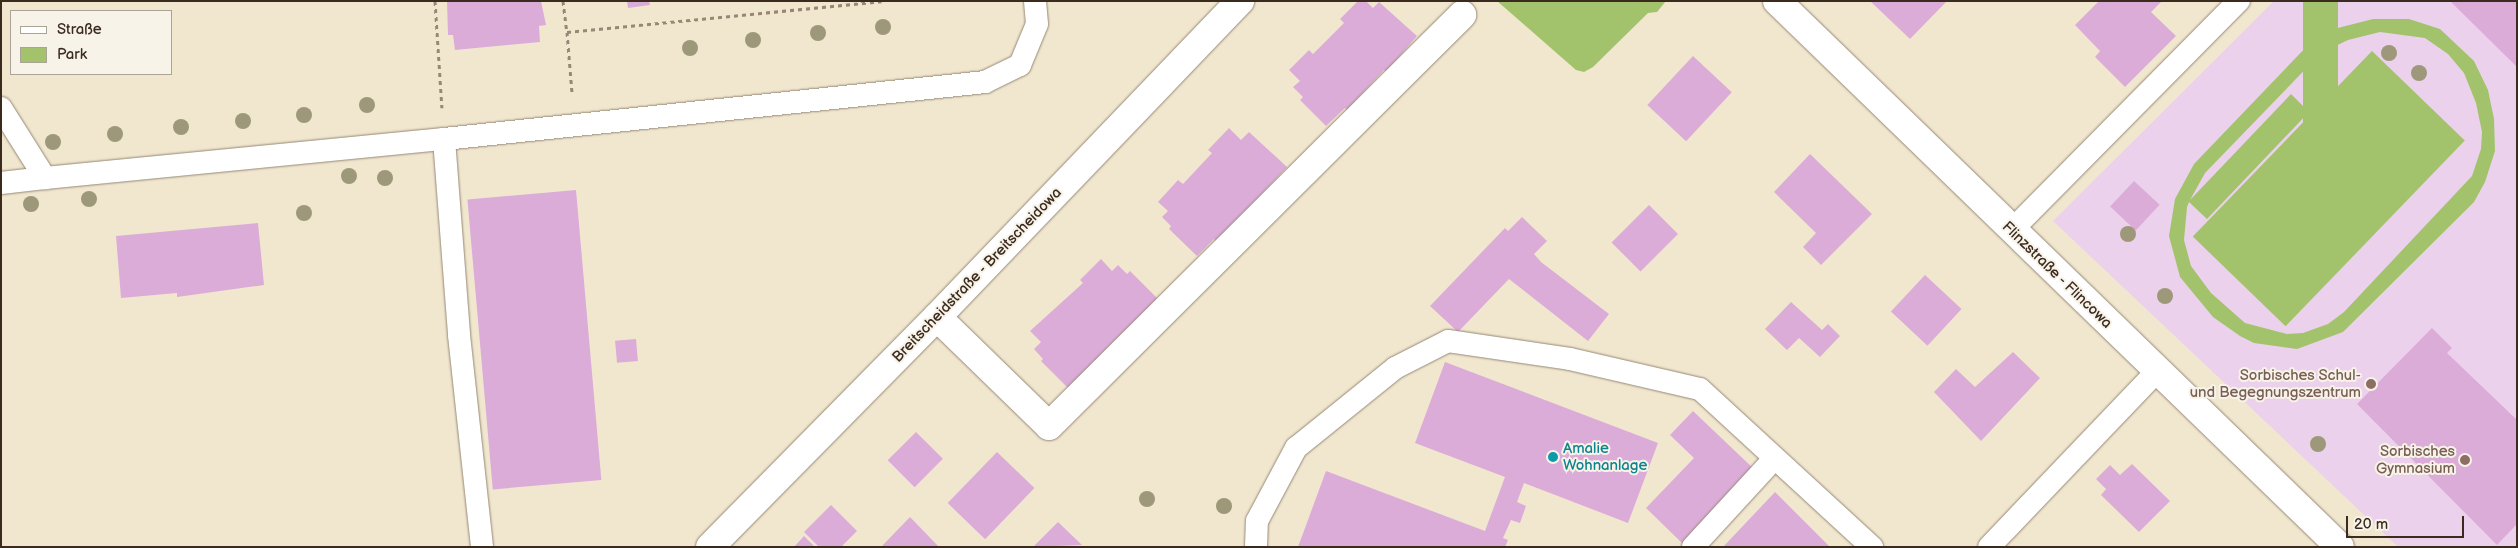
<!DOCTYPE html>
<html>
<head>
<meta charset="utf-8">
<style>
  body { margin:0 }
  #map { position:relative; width:2518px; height:548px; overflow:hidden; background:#f1e7cf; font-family:"Balsamiq Sans",sans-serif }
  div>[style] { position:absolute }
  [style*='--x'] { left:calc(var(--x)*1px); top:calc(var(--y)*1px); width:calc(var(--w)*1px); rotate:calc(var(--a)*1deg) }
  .built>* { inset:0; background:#ebd1eb }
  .green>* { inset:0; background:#a2c36c; transform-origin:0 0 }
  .building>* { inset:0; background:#dcacd9; transform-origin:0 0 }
  .path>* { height:3px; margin-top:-1.5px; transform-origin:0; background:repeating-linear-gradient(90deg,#968876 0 4px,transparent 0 8px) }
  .roads { filter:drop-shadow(0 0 1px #968876) drop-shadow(0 0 1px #968876) }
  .service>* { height:22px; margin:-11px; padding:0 11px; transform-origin:11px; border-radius:11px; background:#fff }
  .minor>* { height:28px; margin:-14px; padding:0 14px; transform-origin:14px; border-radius:14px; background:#fff }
  .trees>* { width:16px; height:16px; margin:-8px; border-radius:50%; background:#9e987a }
  .dots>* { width:14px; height:14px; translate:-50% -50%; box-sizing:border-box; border:2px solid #f7f3e8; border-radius:50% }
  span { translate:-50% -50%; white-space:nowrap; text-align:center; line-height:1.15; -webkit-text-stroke:4px #f7f3e8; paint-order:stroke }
  .street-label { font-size:15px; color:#3b2a1e }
  .education-label { font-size:15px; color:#785e54 }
  .right { translate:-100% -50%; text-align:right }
  .culture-label { font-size:15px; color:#0d838f }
  .left { translate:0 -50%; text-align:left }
  .frame { position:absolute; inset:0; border:2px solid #3b2a1e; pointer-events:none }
  .legend { position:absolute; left:10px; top:10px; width:162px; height:65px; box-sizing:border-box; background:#f7f3e8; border:1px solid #aca397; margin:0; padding:6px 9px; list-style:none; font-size:15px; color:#3b2a1e }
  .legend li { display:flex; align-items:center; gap:10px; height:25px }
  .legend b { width:25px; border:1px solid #aca397 }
  .scale { position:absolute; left:2346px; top:516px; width:118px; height:22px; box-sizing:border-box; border:2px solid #3b2a1e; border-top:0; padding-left:6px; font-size:15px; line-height:18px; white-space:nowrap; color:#3b2a1e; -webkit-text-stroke:4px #f7f3e8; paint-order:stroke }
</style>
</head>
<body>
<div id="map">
  <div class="built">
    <div style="clip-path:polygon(2274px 1px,2517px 1px,2517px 547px,2398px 547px,2053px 221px)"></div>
  </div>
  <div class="green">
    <div style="clip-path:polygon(1497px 1px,1666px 1px,1657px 12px,1648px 13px,1593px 67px,1584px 72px,1576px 70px)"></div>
    <div style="left:2303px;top:1px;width:35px;height:232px"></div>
    <div style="clip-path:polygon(evenodd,2373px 19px,2409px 19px,2440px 29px,2474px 61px,2488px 90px,2494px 119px,2495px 151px,2485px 182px,2474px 202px,2343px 332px,2297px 349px,2254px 343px,2240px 336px,2213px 317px,2180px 277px,2169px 236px,2175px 199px,2194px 164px,2310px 43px,2326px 31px,2373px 19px,2380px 32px,2425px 38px,2448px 54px,2464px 73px,2476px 103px,2482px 132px,2481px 149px,2472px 176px,2344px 312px,2328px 324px,2303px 333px,2287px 334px,2245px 323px,2211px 293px,2191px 266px,2184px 240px,2187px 207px,2189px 202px,2207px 219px,2309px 112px,2291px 94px,2190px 200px,2205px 173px,2321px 53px,2348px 40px,2380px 32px)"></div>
    <div style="left:2372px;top:51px;width:129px;height:258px;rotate:44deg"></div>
  </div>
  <div class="building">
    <div style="clip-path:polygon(447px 1px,541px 1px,546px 25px,539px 26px,540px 42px,455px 50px,453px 35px,448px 35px)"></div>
    <div style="clip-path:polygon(627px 1px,649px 1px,650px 5px,628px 8px)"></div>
    <div style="clip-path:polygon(1358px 1px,1366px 1px,1373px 8px,1379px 2px,1417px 36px,1386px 72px,1384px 70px,1347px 110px,1345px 108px,1326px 126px,1300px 100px,1303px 97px,1293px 87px,1300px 81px,1289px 70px,1309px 50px,1313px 54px,1344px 23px,1340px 19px)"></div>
    <div style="clip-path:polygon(1870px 1px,1947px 1px,1910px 39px)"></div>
    <div style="clip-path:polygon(2099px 1px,2162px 1px,2151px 12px,2176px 36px,2125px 87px,2095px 57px,2100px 51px,2075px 25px)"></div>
    <div style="clip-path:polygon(2450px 1px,2517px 1px,2517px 67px)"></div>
    <div style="left:1693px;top:56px;width:53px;height:67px;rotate:43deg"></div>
    <div style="clip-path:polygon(1229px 128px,1241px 140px,1249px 132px,1287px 167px,1217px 242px,1214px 239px,1197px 256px,1169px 229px,1171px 226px,1162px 217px,1168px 211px,1158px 202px,1178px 180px,1183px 184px,1212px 153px,1208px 150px)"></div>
    <div style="clip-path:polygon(1810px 154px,1872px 214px,1821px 265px,1803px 247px,1816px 233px,1774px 192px)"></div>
    <div style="left:2134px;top:181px;width:35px;height:35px;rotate:43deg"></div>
    <div style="left:576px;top:190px;width:291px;height:109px;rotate:85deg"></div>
    <div style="left:1649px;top:205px;width:41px;height:53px;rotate:45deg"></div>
    <div style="clip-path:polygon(1522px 217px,1547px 241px,1534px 254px,1541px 262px,1609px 314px,1588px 341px,1509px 279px,1458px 332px,1430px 306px,1505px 228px,1508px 231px)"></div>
    <div style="clip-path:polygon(258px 223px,264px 285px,177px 297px,177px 293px,121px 298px,116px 236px)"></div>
    <div style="clip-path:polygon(1101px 259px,1112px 271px,1118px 265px,1127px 274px,1130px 271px,1157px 298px,1126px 333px,1123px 332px,1101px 354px,1103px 356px,1068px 388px,1041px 361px,1043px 359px,1034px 349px,1041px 342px,1030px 331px,1083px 283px,1080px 280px)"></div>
    <div style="left:1925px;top:275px;width:50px;height:50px;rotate:43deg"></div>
    <div style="clip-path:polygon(1791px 302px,1822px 330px,1828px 324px,1840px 336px,1820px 357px,1799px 338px,1787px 350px,1765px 329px)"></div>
    <div style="clip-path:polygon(2432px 328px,2452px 348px,2447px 353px,2517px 420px,2517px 524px,2497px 545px,2357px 404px)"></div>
    <div style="left:636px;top:339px;width:22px;height:21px;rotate:85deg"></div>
    <div style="clip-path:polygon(2013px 352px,2040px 378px,1981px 441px,1934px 392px,1956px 369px,1975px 387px)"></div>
    <div style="clip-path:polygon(1445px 362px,1658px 443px,1628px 523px,1524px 483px,1517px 502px,1526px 506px,1520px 523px,1511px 520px,1503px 538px,1508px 540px,1505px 547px,1298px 547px,1326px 471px,1485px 531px,1505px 477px,1415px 443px)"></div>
    <div style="clip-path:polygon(1693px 411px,1755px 470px,1682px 543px,1646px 508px,1694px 458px,1670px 435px)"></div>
    <div style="left:916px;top:432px;width:38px;height:40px;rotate:45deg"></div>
    <div style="left:997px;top:452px;width:52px;height:71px;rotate:44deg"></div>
    <div style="clip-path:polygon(2132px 464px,2170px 501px,2139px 532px,2101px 495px,2106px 489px,2096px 479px,2110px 465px,2120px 475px)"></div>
    <div style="clip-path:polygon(1775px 492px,1830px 547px,1723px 547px)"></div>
    <div style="clip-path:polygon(831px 505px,857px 531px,841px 547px,819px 547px,804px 532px)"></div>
    <div style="clip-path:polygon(910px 517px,939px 547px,881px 547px)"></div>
    <div style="clip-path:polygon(1058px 522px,1082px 545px,1033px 547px)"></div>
    <div style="clip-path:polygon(804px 536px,815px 547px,794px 547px)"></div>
  </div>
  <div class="path">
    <div style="--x:435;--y:1;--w:107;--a:86.3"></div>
    <div style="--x:563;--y:1;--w:31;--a:83"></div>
    <div style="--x:567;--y:32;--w:316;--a:-5.6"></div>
    <div style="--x:567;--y:32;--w:61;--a:85.3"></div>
  </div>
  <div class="roads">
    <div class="service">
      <div style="--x:1;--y:108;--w:83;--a:57.8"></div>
      <div style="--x:45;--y:178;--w:401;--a:-5.6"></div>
      <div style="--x:444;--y:139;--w:544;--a:-6.01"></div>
      <div style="--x:985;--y:82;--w:39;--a:-26"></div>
      <div style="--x:1020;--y:65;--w:44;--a:-67.5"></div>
      <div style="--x:1037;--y:24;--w:23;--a:-95"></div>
      <div style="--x:444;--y:139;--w:197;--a:85.6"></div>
      <div style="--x:459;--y:335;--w:213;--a:83.8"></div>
      <div style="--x:1;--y:183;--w:44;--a:-6.5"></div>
      <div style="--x:2011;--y:231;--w:324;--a:-45.3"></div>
      <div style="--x:1256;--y:547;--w:26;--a:-88"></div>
      <div style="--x:1257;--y:521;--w:83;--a:-61.9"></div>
      <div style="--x:1296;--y:448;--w:127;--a:-38.9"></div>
      <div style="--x:1395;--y:368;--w:59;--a:-27"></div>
      <div style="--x:1448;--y:341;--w:123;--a:8.4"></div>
      <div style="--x:1570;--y:359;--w:133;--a:13"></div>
      <div style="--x:1700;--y:389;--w:234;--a:42.6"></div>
      <div style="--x:1693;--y:547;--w:120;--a:-47.4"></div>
      <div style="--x:1989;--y:547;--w:245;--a:-46.3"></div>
    </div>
    <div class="minor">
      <div style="--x:1777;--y:1;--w:784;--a:44.12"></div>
      <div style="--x:937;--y:317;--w:156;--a:44.2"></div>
      <div style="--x:1049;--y:426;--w:583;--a:-44.86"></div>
      <div style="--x:710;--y:547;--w:323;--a:-45.4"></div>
      <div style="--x:937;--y:317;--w:438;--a:-46.2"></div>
    </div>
  </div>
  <div class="trees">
    <div style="left:883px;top:27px"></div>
    <div style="left:818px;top:33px"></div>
    <div style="left:753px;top:40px"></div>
    <div style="left:690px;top:48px"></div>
    <div style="left:2389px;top:53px"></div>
    <div style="left:2419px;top:73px"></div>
    <div style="left:367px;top:105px"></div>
    <div style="left:304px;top:115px"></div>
    <div style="left:243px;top:121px"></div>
    <div style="left:181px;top:127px"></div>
    <div style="left:115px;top:134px"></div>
    <div style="left:53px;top:142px"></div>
    <div style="left:349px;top:176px"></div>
    <div style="left:385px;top:178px"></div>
    <div style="left:89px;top:199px"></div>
    <div style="left:31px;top:204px"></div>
    <div style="left:304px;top:213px"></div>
    <div style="left:2128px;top:234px"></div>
    <div style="left:2165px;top:296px"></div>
    <div style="left:2318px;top:444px"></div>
    <div style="left:1147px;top:499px"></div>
    <div style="left:1224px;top:506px"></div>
  </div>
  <div class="dots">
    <div style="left:2371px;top:384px;background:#8d6e63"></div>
    <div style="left:1553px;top:457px;background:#0f9aa8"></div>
    <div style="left:2465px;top:460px;background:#8d6e63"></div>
  </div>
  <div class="street-label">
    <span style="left:977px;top:275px;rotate:-46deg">Breitscheidstraße - Breitscheidowa</span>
    <span style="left:2057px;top:275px;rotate:44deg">Flinzstraße - Flincowa</span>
  </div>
  <div class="education-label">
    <span class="right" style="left:2361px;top:384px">Sorbisches Schul-<br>und Begegnungszentrum</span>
    <span class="right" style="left:2455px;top:460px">Sorbisches<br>Gymnasium</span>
  </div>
  <div class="culture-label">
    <span class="left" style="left:1563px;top:457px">Amalie<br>Wohnanlage</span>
  </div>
  <div class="frame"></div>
  <ul class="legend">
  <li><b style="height:6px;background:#fff"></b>Straße</li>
  <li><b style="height:14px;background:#a2c36c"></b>Park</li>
  </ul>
  <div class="scale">20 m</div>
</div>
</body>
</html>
